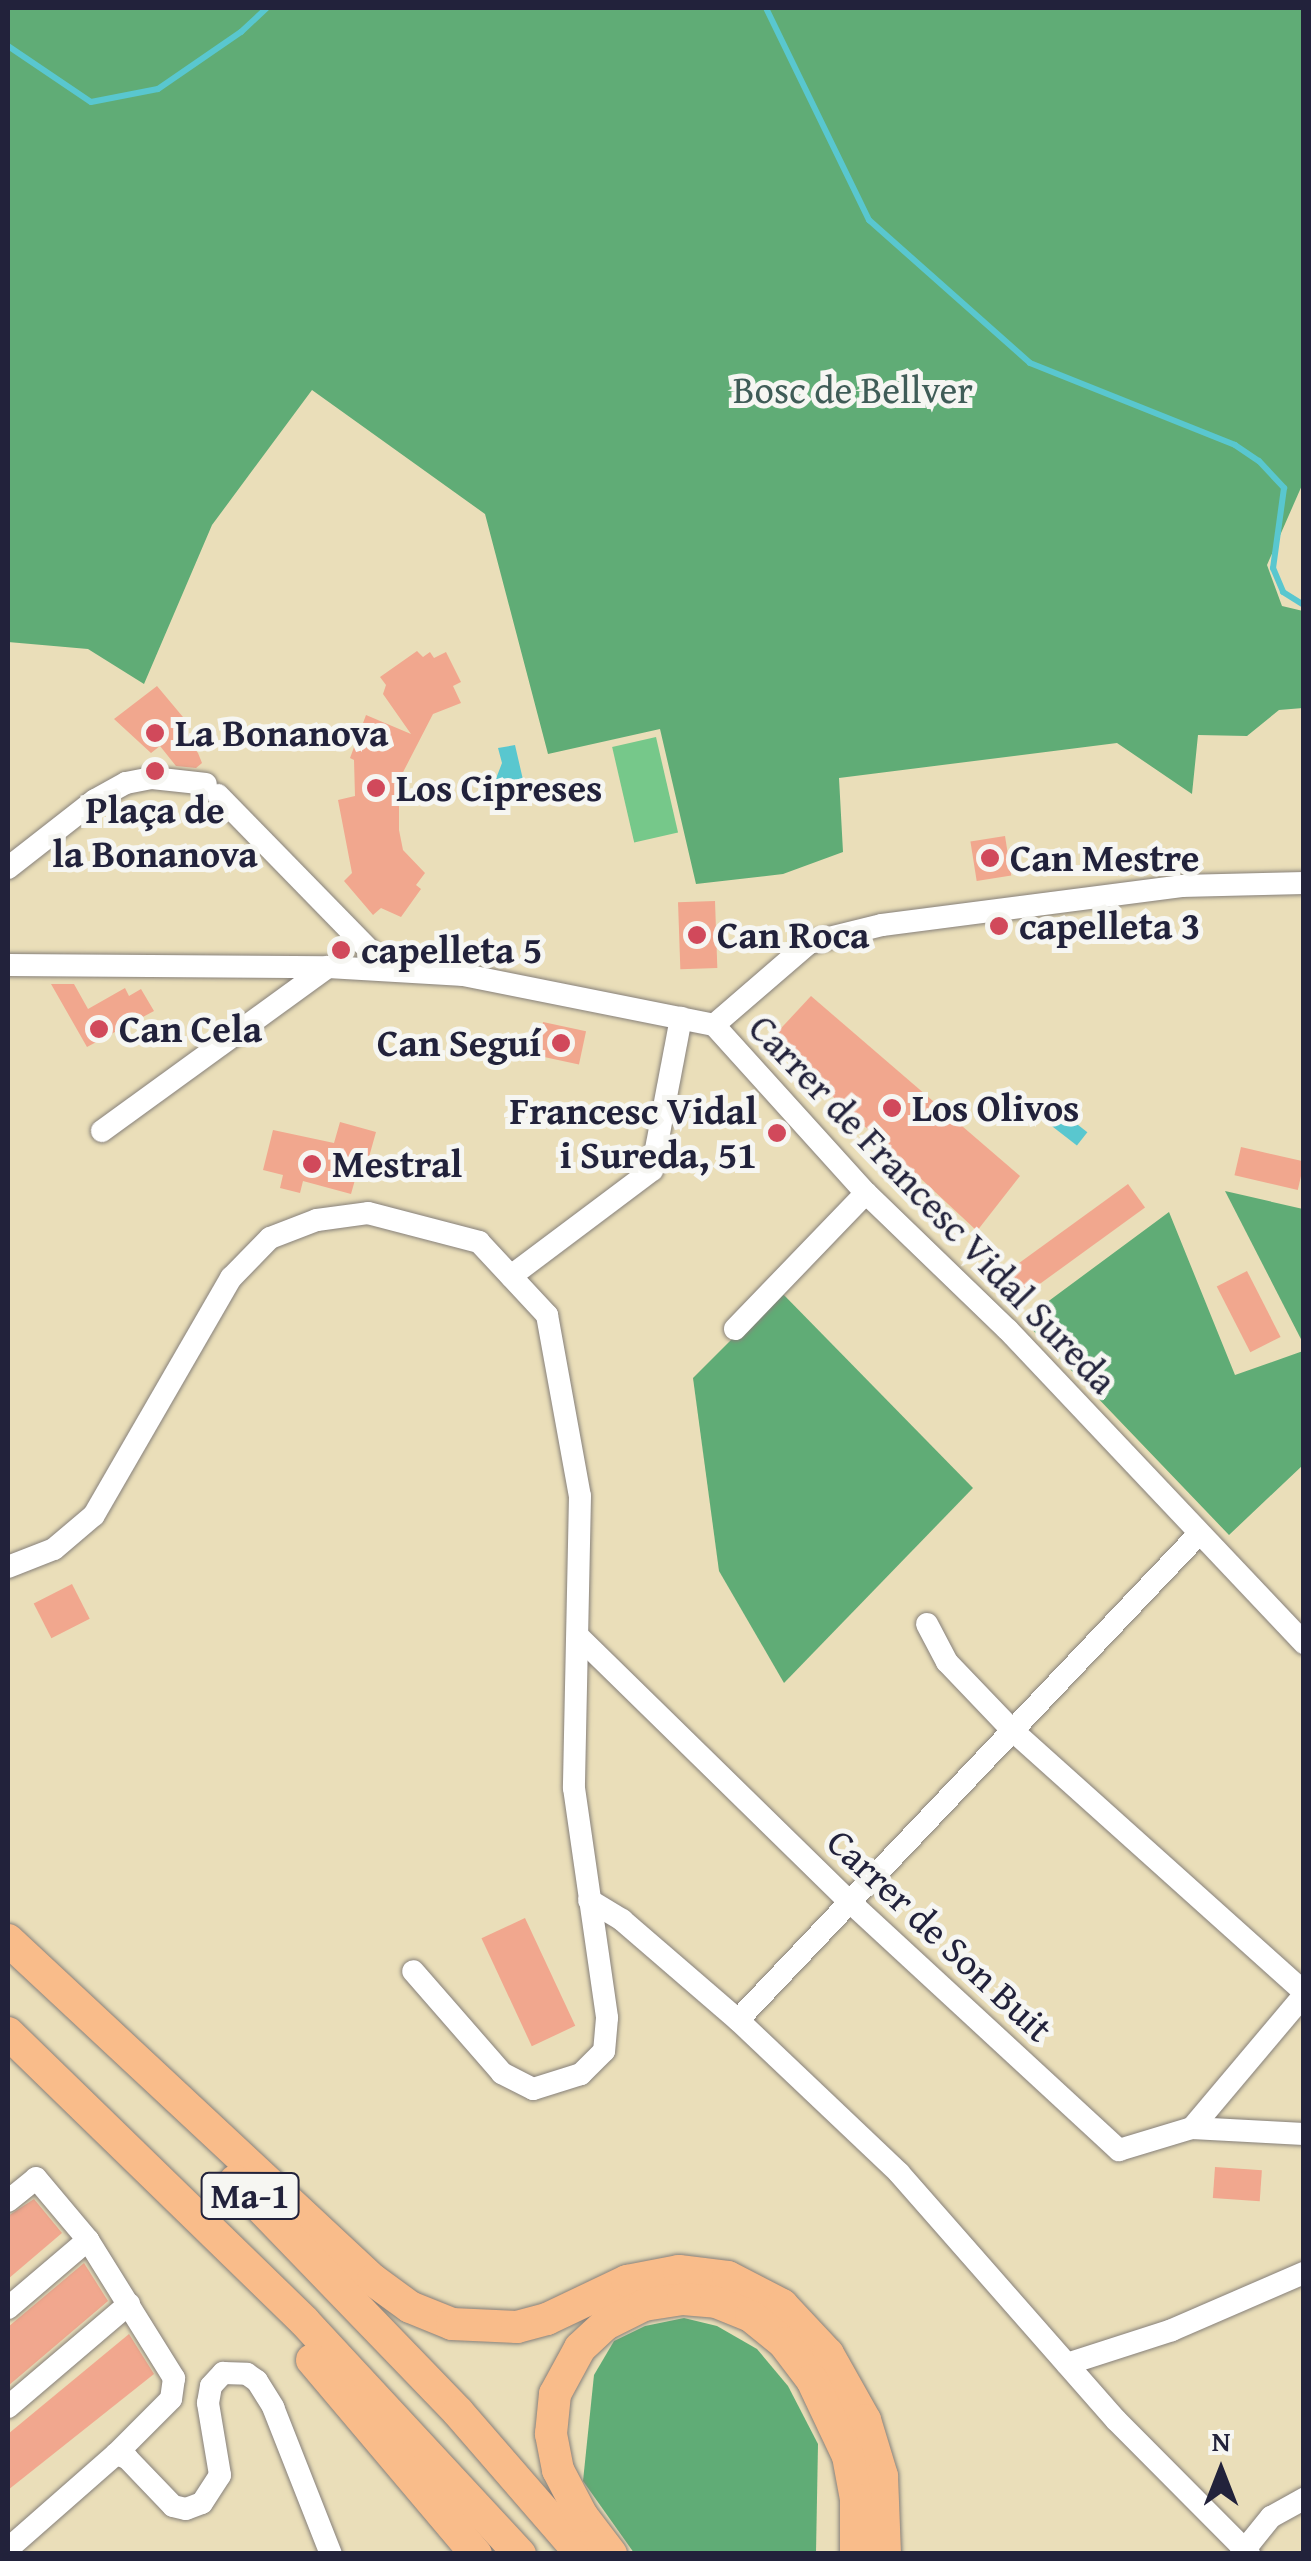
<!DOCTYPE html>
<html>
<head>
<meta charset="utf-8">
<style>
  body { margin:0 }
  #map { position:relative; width:1311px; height:2561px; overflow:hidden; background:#eadeb9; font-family:"Gentium Book Plus",serif }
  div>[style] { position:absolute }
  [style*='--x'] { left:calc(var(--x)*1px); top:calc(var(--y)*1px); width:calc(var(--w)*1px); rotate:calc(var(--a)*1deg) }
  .green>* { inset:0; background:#76c88a; transform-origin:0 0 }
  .forest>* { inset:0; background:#60ac76 }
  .water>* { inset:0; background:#59c7cf; transform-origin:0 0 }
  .stream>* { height:6px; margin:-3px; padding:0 3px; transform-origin:3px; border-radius:3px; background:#59c7cf }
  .building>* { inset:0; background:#f1a78e; transform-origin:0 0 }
  .roads { filter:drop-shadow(0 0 2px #86807a) drop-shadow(0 0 2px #86807a) }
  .minor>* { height:22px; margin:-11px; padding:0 11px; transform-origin:11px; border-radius:11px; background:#fff }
  .highway>* { height:32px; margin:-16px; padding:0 16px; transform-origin:16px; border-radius:16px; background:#f9bc8a }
  .dots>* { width:28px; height:28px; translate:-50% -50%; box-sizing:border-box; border:5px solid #f6f6f2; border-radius:50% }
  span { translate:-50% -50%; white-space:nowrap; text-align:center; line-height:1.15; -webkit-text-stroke:10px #f6f6f2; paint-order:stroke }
  .shield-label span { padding:2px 8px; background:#f6f6f2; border:2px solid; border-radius:8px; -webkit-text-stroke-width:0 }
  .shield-label { font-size:35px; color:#22223b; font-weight:700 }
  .park-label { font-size:38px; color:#3f5c57 }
  .poi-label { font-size:38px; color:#22223b; font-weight:700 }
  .left { translate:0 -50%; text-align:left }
  .right { translate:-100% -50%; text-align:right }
  .street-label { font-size:38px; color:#22223b }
  .frame { position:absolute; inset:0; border:10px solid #22223b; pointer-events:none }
  .north { position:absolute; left:1171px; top:2421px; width:100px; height:100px; -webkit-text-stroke:8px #f6f6f2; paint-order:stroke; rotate:0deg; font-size:28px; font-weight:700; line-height:40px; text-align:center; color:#22223b }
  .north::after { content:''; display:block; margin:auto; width:35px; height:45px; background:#22223b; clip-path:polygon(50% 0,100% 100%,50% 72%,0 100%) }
</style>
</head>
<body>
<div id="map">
  <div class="green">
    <div style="left:656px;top:737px;width:98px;height:45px;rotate:77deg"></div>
  </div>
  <div class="forest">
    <div style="clip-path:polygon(8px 8px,1303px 8px,1303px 483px,1267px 565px,1282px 606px,1303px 611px,1303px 708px,1279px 710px,1247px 736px,1198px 735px,1192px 794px,1117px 743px,839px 778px,843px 852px,783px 874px,696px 884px,660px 729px,548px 754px,485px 514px,312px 390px,212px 525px,144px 684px,88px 649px,8px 642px)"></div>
    <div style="clip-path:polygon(1225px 1191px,1303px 1209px,1303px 1343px)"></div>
    <div style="clip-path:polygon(1169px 1212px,1235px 1375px,1303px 1351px,1303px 1465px,1229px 1535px,1023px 1320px)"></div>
    <div style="clip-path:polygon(780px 1291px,973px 1488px,784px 1683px,719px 1571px,693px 1378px)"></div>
    <div style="clip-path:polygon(684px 2318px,717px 2326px,757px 2349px,788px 2386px,818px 2444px,816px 2553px,634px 2553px,583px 2481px,594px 2375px,614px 2341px,645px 2326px)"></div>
  </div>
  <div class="water">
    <div style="clip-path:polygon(515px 745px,524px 784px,505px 808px,487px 802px,502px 763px,498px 748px)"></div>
    <div style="left:1059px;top:1110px;width:36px;height:17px;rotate:38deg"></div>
  </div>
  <div class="stream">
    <div style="--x:766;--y:8;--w:236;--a:64.1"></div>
    <div style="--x:869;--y:220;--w:215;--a:41.6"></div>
    <div style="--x:1030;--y:363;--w:221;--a:21.8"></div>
    <div style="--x:1235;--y:445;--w:29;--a:34"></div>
    <div style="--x:1259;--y:461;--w:37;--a:47"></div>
    <div style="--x:1284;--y:488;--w:81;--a:97.8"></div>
    <div style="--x:1273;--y:568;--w:26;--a:67"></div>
    <div style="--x:1283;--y:592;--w:25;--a:32"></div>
    <div style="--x:8;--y:46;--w:100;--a:34"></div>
    <div style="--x:91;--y:102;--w:68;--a:-11"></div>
    <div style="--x:158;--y:89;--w:101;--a:-34.5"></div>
    <div style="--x:241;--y:32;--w:35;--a:-43"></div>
  </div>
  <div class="building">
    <div style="clip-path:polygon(417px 651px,423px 657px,430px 652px,434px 658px,446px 652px,461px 682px,453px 686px,461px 703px,433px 714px,399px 780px,399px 830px,403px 850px,425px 873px,416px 885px,421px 889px,401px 917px,381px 908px,373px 915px,344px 881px,352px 873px,338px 800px,355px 796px,354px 760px,350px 758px,366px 715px,411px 734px,383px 694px,386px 685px,380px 677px)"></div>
    <div style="clip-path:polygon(157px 686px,188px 723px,180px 730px,198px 753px,202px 763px,196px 768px,176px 766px,160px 746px,151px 753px,114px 719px)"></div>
    <div style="left:1005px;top:836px;width:40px;height:35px;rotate:81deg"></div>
    <div style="left:715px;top:901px;width:67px;height:37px;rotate:88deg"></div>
    <div style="clip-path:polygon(51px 984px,74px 984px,88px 1009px,125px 988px,129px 996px,141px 989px,154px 1011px,87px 1047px)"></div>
    <div style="clip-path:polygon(811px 996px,1020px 1176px,977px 1231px,771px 1039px)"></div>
    <div style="left:543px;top:1022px;width:44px;height:34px;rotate:12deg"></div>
    <div style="clip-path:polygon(340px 1122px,376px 1132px,369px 1157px,362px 1155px,351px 1194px,303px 1181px,300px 1193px,280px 1188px,283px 1175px,263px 1170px,273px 1130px,334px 1143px)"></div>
    <div style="left:1241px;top:1147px;width:65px;height:29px;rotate:13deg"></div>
    <div style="left:1128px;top:1184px;width:29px;height:152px;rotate:54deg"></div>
    <div style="left:1247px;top:1271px;width:74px;height:34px;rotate:63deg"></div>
    <div style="left:72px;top:1584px;width:39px;height:43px;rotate:63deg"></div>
    <div style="left:525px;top:1918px;width:119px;height:48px;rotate:65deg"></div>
    <div style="left:1215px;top:2167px;width:47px;height:31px;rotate:4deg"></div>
    <div style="clip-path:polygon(34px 2199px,62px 2233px,8px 2279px,8px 2216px)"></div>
    <div style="clip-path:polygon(84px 2263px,108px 2301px,8px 2386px,8px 2327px)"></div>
    <div style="clip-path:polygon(129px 2334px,154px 2374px,8px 2490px,8px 2434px)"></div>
  </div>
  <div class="roads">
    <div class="minor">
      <div style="--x:218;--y:795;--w:243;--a:45.7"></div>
      <div style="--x:8;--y:868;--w:110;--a:-38"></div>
      <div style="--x:95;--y:800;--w:35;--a:-29"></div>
      <div style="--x:126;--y:783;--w:26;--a:-11"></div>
      <div style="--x:152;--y:778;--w:54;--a:6.3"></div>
      <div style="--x:8;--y:965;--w:320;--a:0.4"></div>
      <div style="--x:328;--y:967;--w:136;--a:3.4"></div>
      <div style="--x:464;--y:975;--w:255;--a:11.3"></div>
      <div style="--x:714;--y:1025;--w:227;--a:47.9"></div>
      <div style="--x:866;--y:1193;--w:197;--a:44"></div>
      <div style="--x:1008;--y:1330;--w:431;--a:46.6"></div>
      <div style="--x:714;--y:1025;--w:125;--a:-40.8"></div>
      <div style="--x:809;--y:943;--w:75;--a:-13.9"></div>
      <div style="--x:882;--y:925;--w:302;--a:-7.4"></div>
      <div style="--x:1181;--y:886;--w:123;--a:-1.4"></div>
      <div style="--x:102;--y:1131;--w:279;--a:-36"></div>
      <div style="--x:511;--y:1276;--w:176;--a:-36.9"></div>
      <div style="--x:652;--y:1170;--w:155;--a:-79.2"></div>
      <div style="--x:735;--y:1329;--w:189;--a:-46.1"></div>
      <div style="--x:8;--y:1567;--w:49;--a:-21.4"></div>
      <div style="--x:54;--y:1549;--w:52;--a:-40.4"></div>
      <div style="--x:94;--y:1515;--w:274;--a:-60"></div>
      <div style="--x:231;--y:1278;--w:56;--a:-45.7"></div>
      <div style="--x:270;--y:1238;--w:50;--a:-21"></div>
      <div style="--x:317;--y:1220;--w:51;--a:-7.8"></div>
      <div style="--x:368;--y:1213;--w:115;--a:14.6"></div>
      <div style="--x:479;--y:1242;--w:100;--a:47"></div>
      <div style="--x:547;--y:1315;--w:184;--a:79.7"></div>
      <div style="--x:580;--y:1496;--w:292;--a:91.2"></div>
      <div style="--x:574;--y:1788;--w:232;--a:81.8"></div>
      <div style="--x:607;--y:2018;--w:33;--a:95"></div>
      <div style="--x:604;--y:2051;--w:33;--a:135"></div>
      <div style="--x:581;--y:2074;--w:50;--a:162.6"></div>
      <div style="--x:533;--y:2089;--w:35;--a:-153"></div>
      <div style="--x:502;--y:2073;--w:135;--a:-131.1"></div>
      <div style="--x:927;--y:1624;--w:43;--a:62.2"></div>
      <div style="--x:947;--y:1662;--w:94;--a:46.3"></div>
      <div style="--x:1012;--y:1730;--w:392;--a:41.9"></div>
      <div style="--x:580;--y:1638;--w:378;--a:44.4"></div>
      <div style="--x:850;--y:1902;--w:366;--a:42.7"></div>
      <div style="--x:1119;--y:2150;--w:76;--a:-16.8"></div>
      <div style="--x:1192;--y:2128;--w:112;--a:3.1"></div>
      <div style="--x:589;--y:1900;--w:39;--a:31"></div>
      <div style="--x:622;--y:1920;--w:153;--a:40.8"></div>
      <div style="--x:738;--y:2020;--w:222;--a:43.5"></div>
      <div style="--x:899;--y:2173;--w:329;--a:48.7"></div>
      <div style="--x:1116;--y:2420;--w:189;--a:45.2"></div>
      <div style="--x:738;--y:2020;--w:668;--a:-46.52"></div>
      <div style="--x:1192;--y:2128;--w:174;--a:-49.9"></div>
      <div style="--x:8;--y:2201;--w:36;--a:-39"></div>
      <div style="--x:36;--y:2178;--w:81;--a:50"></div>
      <div style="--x:88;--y:2240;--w:163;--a:58.1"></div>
      <div style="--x:174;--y:2378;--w:21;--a:98"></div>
      <div style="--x:171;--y:2399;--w:78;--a:135"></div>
      <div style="--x:116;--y:2454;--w:144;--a:138.7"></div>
      <div style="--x:8;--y:2308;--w:105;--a:-40.4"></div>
      <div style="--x:1067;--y:2364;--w:110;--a:-17.9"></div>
      <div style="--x:1172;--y:2330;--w:144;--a:-23.4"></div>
      <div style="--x:8;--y:2407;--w:159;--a:-40.4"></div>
      <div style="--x:116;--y:2454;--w:12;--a:20"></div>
      <div style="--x:127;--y:2458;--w:66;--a:46.2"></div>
      <div style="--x:173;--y:2506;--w:13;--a:13"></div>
      <div style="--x:186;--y:2509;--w:17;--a:-21"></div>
      <div style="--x:202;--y:2503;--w:33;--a:-57"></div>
      <div style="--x:220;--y:2475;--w:73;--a:-99.5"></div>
      <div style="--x:208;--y:2403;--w:17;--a:-80"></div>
      <div style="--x:211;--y:2386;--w:18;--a:-47"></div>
      <div style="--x:223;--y:2373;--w:24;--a:2"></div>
      <div style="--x:247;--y:2374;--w:12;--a:35"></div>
      <div style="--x:257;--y:2381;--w:31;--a:58"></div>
      <div style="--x:273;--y:2407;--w:158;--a:68.5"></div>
      <div style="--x:1241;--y:2554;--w:48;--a:-51"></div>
      <div style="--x:1271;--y:2517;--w:38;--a:-29"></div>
    </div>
    <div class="highway">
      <div style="--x:8;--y:1940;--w:499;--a:43"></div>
      <div style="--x:373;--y:2280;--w:46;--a:36.1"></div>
      <div style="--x:410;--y:2307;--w:45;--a:22"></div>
      <div style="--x:452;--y:2324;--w:65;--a:2.6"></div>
      <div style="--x:517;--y:2327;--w:31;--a:-15"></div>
      <div style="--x:547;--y:2319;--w:89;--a:-25.4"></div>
      <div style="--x:627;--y:2281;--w:53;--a:-10.9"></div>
      <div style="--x:679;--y:2271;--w:49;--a:7"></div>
      <div style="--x:728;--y:2277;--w:61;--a:27.4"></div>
      <div style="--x:782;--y:2305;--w:67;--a:46.8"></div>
      <div style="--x:828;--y:2354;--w:76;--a:60.7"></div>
      <div style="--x:865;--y:2420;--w:59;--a:73.1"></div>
      <div style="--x:882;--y:2476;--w:78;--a:87.8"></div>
      <div style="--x:8;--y:2033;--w:413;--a:44.2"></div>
      <div style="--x:304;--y:2321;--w:318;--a:47.2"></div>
      <div style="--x:235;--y:2181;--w:321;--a:46"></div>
      <div style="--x:458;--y:2412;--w:188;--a:49.1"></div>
      <div style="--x:312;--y:2360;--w:254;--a:49.8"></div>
      <div style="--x:611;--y:2554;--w:48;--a:-127.3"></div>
      <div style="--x:582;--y:2516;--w:52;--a:-117.6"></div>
      <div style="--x:558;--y:2470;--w:37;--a:-101"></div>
      <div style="--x:551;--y:2434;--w:40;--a:-84.3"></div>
      <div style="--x:555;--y:2394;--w:52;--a:-61.5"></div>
      <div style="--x:580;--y:2348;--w:35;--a:-43"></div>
      <div style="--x:606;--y:2324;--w:42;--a:-26.6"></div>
      <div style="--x:644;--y:2305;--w:39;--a:-9"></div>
      <div style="--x:683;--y:2299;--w:33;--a:5"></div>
      <div style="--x:716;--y:2302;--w:38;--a:22"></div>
      <div style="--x:751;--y:2316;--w:43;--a:39.3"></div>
      <div style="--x:784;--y:2343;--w:46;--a:52.9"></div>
      <div style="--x:812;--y:2380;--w:84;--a:64.7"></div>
      <div style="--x:848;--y:2456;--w:44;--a:79.5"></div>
      <div style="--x:856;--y:2499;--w:55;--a:90"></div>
    </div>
  </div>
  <div class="dots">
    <div style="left:155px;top:733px;background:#d1495b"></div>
    <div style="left:155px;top:771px;background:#d1495b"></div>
    <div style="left:376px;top:788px;background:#d1495b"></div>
    <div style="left:990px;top:858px;background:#d1495b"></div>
    <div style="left:999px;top:926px;background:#d1495b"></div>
    <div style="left:697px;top:935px;background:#d1495b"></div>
    <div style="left:341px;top:950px;background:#d1495b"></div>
    <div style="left:99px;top:1029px;background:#d1495b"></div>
    <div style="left:561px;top:1043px;background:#d1495b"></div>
    <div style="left:892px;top:1108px;background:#d1495b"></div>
    <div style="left:777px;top:1133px;background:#d1495b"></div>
    <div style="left:312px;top:1164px;background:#d1495b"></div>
  </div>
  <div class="shield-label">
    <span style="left:250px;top:2196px">Ma-1</span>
  </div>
  <div class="park-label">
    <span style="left:853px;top:390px">Bosc de Bellver</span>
  </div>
  <div class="poi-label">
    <span class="left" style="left:175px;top:733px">La Bonanova</span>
    <span class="left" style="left:396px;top:788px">Los Cipreses</span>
    <span style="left:155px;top:832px">Plaça de<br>la Bonanova</span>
    <span class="left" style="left:1010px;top:858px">Can Mestre</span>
    <span class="left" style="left:1019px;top:926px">capelleta 3</span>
    <span class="left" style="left:717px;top:935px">Can Roca</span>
    <span class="left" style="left:361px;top:950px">capelleta 5</span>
    <span class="left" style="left:119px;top:1029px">Can Cela</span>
    <span class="right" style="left:541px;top:1043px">Can Seguí</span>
    <span class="left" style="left:912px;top:1108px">Los Olivos</span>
    <span class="right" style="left:757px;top:1133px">Francesc Vidal<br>i Sureda, 51</span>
    <span class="left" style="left:332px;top:1164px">Mestral</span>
  </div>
  <div class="street-label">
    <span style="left:933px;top:1204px;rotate:46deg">Carrer de Francesc Vidal Sureda</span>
    <span style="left:940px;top:1935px;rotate:43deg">Carrer de Son Buit</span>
  </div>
  <div class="frame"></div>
  <div class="north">N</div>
</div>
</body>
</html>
